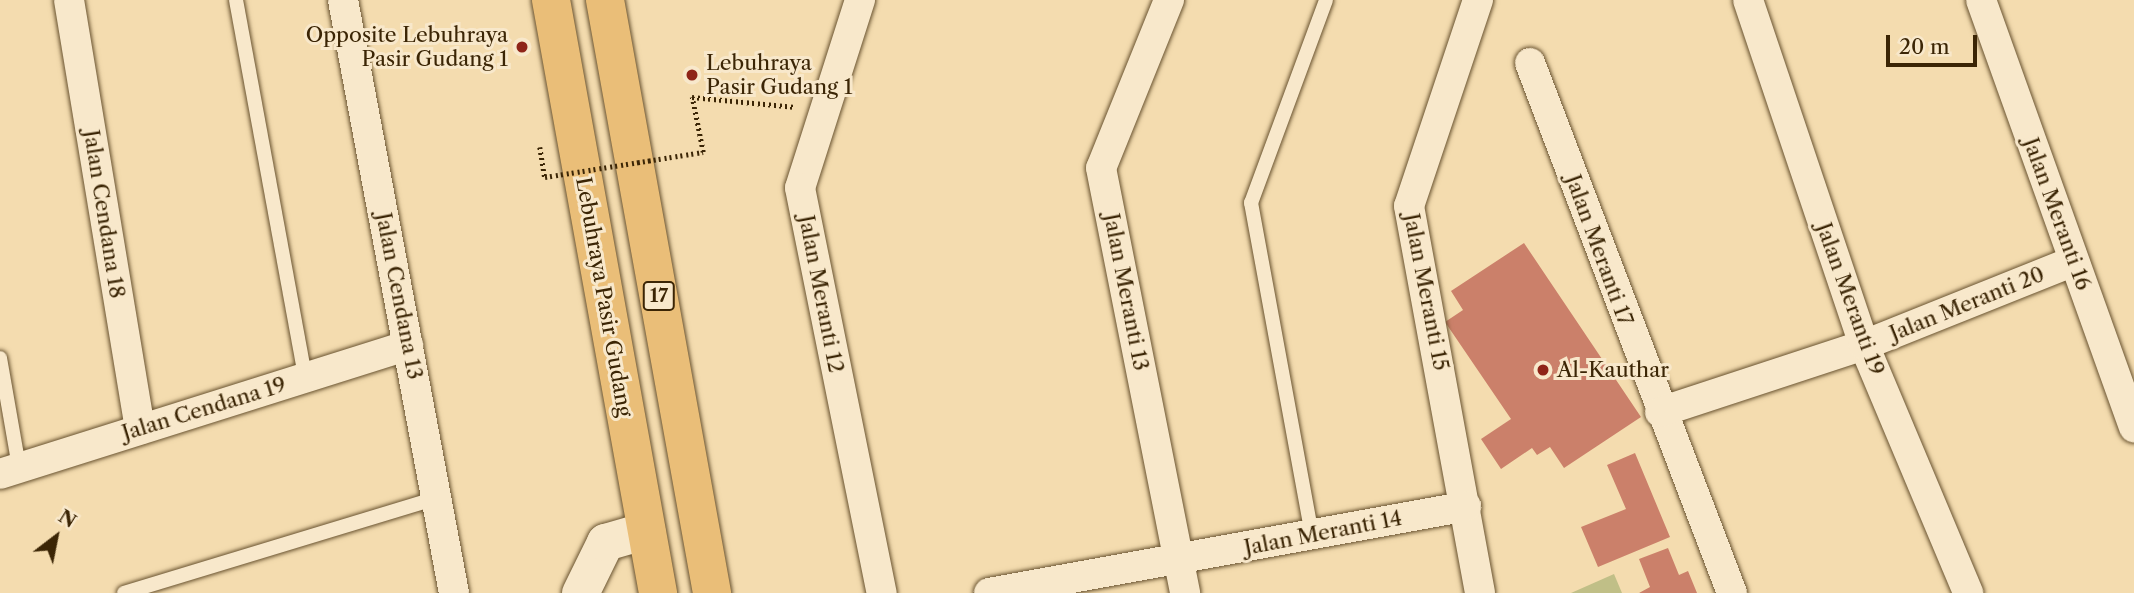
<!DOCTYPE html>
<html>
<head>
<meta charset="utf-8">
<style>
  body { margin:0 }
  #map { position:relative; width:2134px; height:593px; overflow:hidden; background:#f4dcaf; font-family:"Libre Caslon Text",serif }
  div>[style] { position:absolute }
  [style*='--x'] { left:calc(var(--x)*1px); top:calc(var(--y)*1px); width:calc(var(--w)*1px); rotate:calc(var(--a)*1deg) }
  .green>* { inset:0; background:#c0bf87 }
  .building>* { inset:0; background:#cb806a }
  .path>* { height:4.5px; margin-top:-2.25px; transform-origin:0; background:repeating-linear-gradient(90deg,#3b2505 0 2px,transparent 0 5.5px) }
  .roads { filter:drop-shadow(0 0 2px #695330) drop-shadow(0 0 2px #695330) }
  .service>* { height:14px; margin:-7px; padding:0 7px; transform-origin:7px; border-radius:7px; background:#f8e8cb }
  .minor>* { height:30px; margin:-15px; padding:0 15px; transform-origin:15px; border-radius:15px; background:#f8e8cb }
  .tertiary>* { height:37px; margin:-18.5px; padding:0 18.5px; transform-origin:18.5px; border-radius:18.5px; background:#f8e8cb }
  .trunk>* { height:38px; margin:-19px; padding:0 19px; transform-origin:19px; border-radius:19px; background:#eabe78 }
  .path-bridge>* { height:4.5px; margin-top:-2.25px; transform-origin:0; background:repeating-linear-gradient(90deg,#3b2505 0 2px,transparent 0 5.5px) }
  .dots>* { width:19px; height:19px; translate:-50% -50%; box-sizing:border-box; border:4px solid #f8e8cb; border-radius:50% }
  span { translate:-50% -50%; white-space:nowrap; text-align:center; line-height:1.15; -webkit-text-stroke:6px #f8e8cb; paint-order:stroke }
  .shield-label span { padding:2px 5px; background:#f8e8cb; border:2px solid; border-radius:5px; -webkit-text-stroke-width:0 }
  .shield-label { font-size:19px; color:#3b2505; font-weight:700 }
  .poi-label { font-size:21px; color:#3b2505 }
  .right { translate:-100% -50%; text-align:right }
  .left { translate:0 -50%; text-align:left }
  .street-label { font-size:21px; color:#3b2505 }
  .north { position:absolute; left:21px; top:502px; width:70px; height:70px; -webkit-text-stroke:5px #f8e8cb; paint-order:stroke; rotate:32deg; font-size:19px; font-weight:700; line-height:28px; text-align:center; color:#3b2505 }
  .north::after { content:''; display:block; margin:auto; width:24px; height:32px; background:#3b2505; clip-path:polygon(50% 0,100% 100%,50% 72%,0 100%) }
  .scale { position:absolute; left:1886px; top:35px; width:91px; height:32px; box-sizing:border-box; border:4px solid #3b2505; border-top:0; padding-left:9px; font-size:21px; line-height:24px; white-space:nowrap; color:#3b2505; -webkit-text-stroke:5px #f8e8cb; paint-order:stroke }
</style>
</head>
<body>
<div id="map">
  <div class="green">
    <div style="clip-path:polygon(1614px 574px,1622px 593px,1571px 593px)"></div>
  </div>
  <div class="building">
    <div style="clip-path:polygon(1524px 243px,1641px 417px,1564px 468px,1550px 447px,1537px 455px,1532px 448px,1501px 469px,1481px 439px,1511px 419px,1445px 322px,1463px 310px,1451px 291px)"></div>
    <div style="clip-path:polygon(1635px 453px,1670px 537px,1598px 567px,1581px 527px,1626px 509px,1607px 465px)"></div>
    <div style="clip-path:polygon(1668px 548px,1679px 575px,1688px 571px,1697px 593px,1639px 593px,1650px 587px,1639px 559px)"></div>
  </div>
  <div class="path">
    <div style="--x:540;--y:147;--w:30;--a:81"></div>
    <div style="--x:703;--y:152;--w:56;--a:-101.3"></div>
    <div style="--x:692;--y:97;--w:104;--a:5.5"></div>
  </div>
  <div class="roads">
    <div class="service">
      <div style="--x:236;--y:0;--w:383;--a:79.6"></div>
      <div style="--x:0;--y:358;--w:111;--a:80.1"></div>
      <div style="--x:1312;--y:535;--w:338;--a:-100.4"></div>
      <div style="--x:1251;--y:203;--w:216;--a:-69.7"></div>
      <div style="--x:124;--y:593;--w:326;--a:-16.9"></div>
    </div>
    <div class="minor">
      <div style="--x:69;--y:0;--w:435;--a:80.6"></div>
      <div style="--x:343;--y:0;--w:603;--a:79.4"></div>
      <div style="--x:860;--y:0;--w:197;--a:107.7"></div>
      <div style="--x:800;--y:188;--w:413;--a:78.6"></div>
      <div style="--x:1169;--y:0;--w:181;--a:112"></div>
      <div style="--x:1101;--y:168;--w:433;--a:78.8"></div>
      <div style="--x:1478;--y:0;--w:217;--a:108.5"></div>
      <div style="--x:1409;--y:206;--w:393;--a:79.6"></div>
      <div style="--x:1748;--y:0;--w:364;--a:71.4"></div>
      <div style="--x:1864;--y:345;--w:269;--a:67.2"></div>
      <div style="--x:1981;--y:0;--w:454;--a:70.3"></div>
      <div style="--x:1530;--y:63;--w:567;--a:69.14"></div>
      <div style="--x:1660;--y:412;--w:215;--a:-18.2"></div>
      <div style="--x:1864;--y:345;--w:226;--a:-21.8"></div>
      <div style="--x:0;--y:474;--w:428;--a:-17.5"></div>
      <div style="--x:989;--y:593;--w:485;--a:-10.3"></div>
    </div>
    <div class="tertiary">
      <div style="--x:580;--y:593;--w:57;--a:-63.9"></div>
      <div style="--x:605;--y:542;--w:43;--a:-16.3"></div>
    </div>
    <div class="trunk">
      <div style="--x:551;--y:0;--w:603;--a:79.77"></div>
      <div style="--x:605;--y:0;--w:603;--a:79.77"></div>
    </div>
  </div>
  <div class="path-bridge">
    <div style="--x:545;--y:177;--w:160;--a:-9"></div>
  </div>
  <div class="dots">
    <div style="left:522px;top:47px;background:#8f2418"></div>
    <div style="left:692px;top:75px;background:#8f2418"></div>
    <div style="left:1543px;top:370px;background:#8f2418"></div>
  </div>
  <div class="shield-label">
    <span style="left:659px;top:296px">17</span>
  </div>
  <div class="poi-label">
    <span class="right" style="left:508px;top:47px">Opposite Lebuhraya<br>Pasir Gudang 1</span>
    <span class="left" style="left:706px;top:75px">Lebuhraya<br>Pasir Gudang 1</span>
    <span class="left" style="left:1557px;top:370px">Al-Kauthar</span>
  </div>
  <div class="street-label">
    <span style="left:104px;top:214px;rotate:81deg">Jalan Cendana 18</span>
    <span style="left:2057px;top:214px;rotate:70deg">Jalan Meranti 16</span>
    <span style="left:1599px;top:250px;rotate:70deg">Jalan Meranti 17</span>
    <span style="left:1126px;top:292px;rotate:79deg">Jalan Meranti 13</span>
    <span style="left:1426px;top:292px;rotate:79deg">Jalan Meranti 15</span>
    <span style="left:821px;top:294px;rotate:79deg">Jalan Meranti 12</span>
    <span style="left:399px;top:296px;rotate:79deg">Jalan Cendana 13</span>
    <span style="left:604px;top:297px;rotate:80deg">Lebuhraya Pasir Gudang</span>
    <span style="left:1850px;top:299px;rotate:70deg">Jalan Meranti 19</span>
    <span style="left:1967px;top:304px;rotate:-22deg">Jalan Meranti 20</span>
    <span style="left:204px;top:409px;rotate:-17deg">Jalan Cendana 19</span>
    <span style="left:1323px;top:533px;rotate:-11deg">Jalan Meranti 14</span>
  </div>
  <div class="north">N</div>
  <div class="scale">20 m</div>
</div>
</body>
</html>
